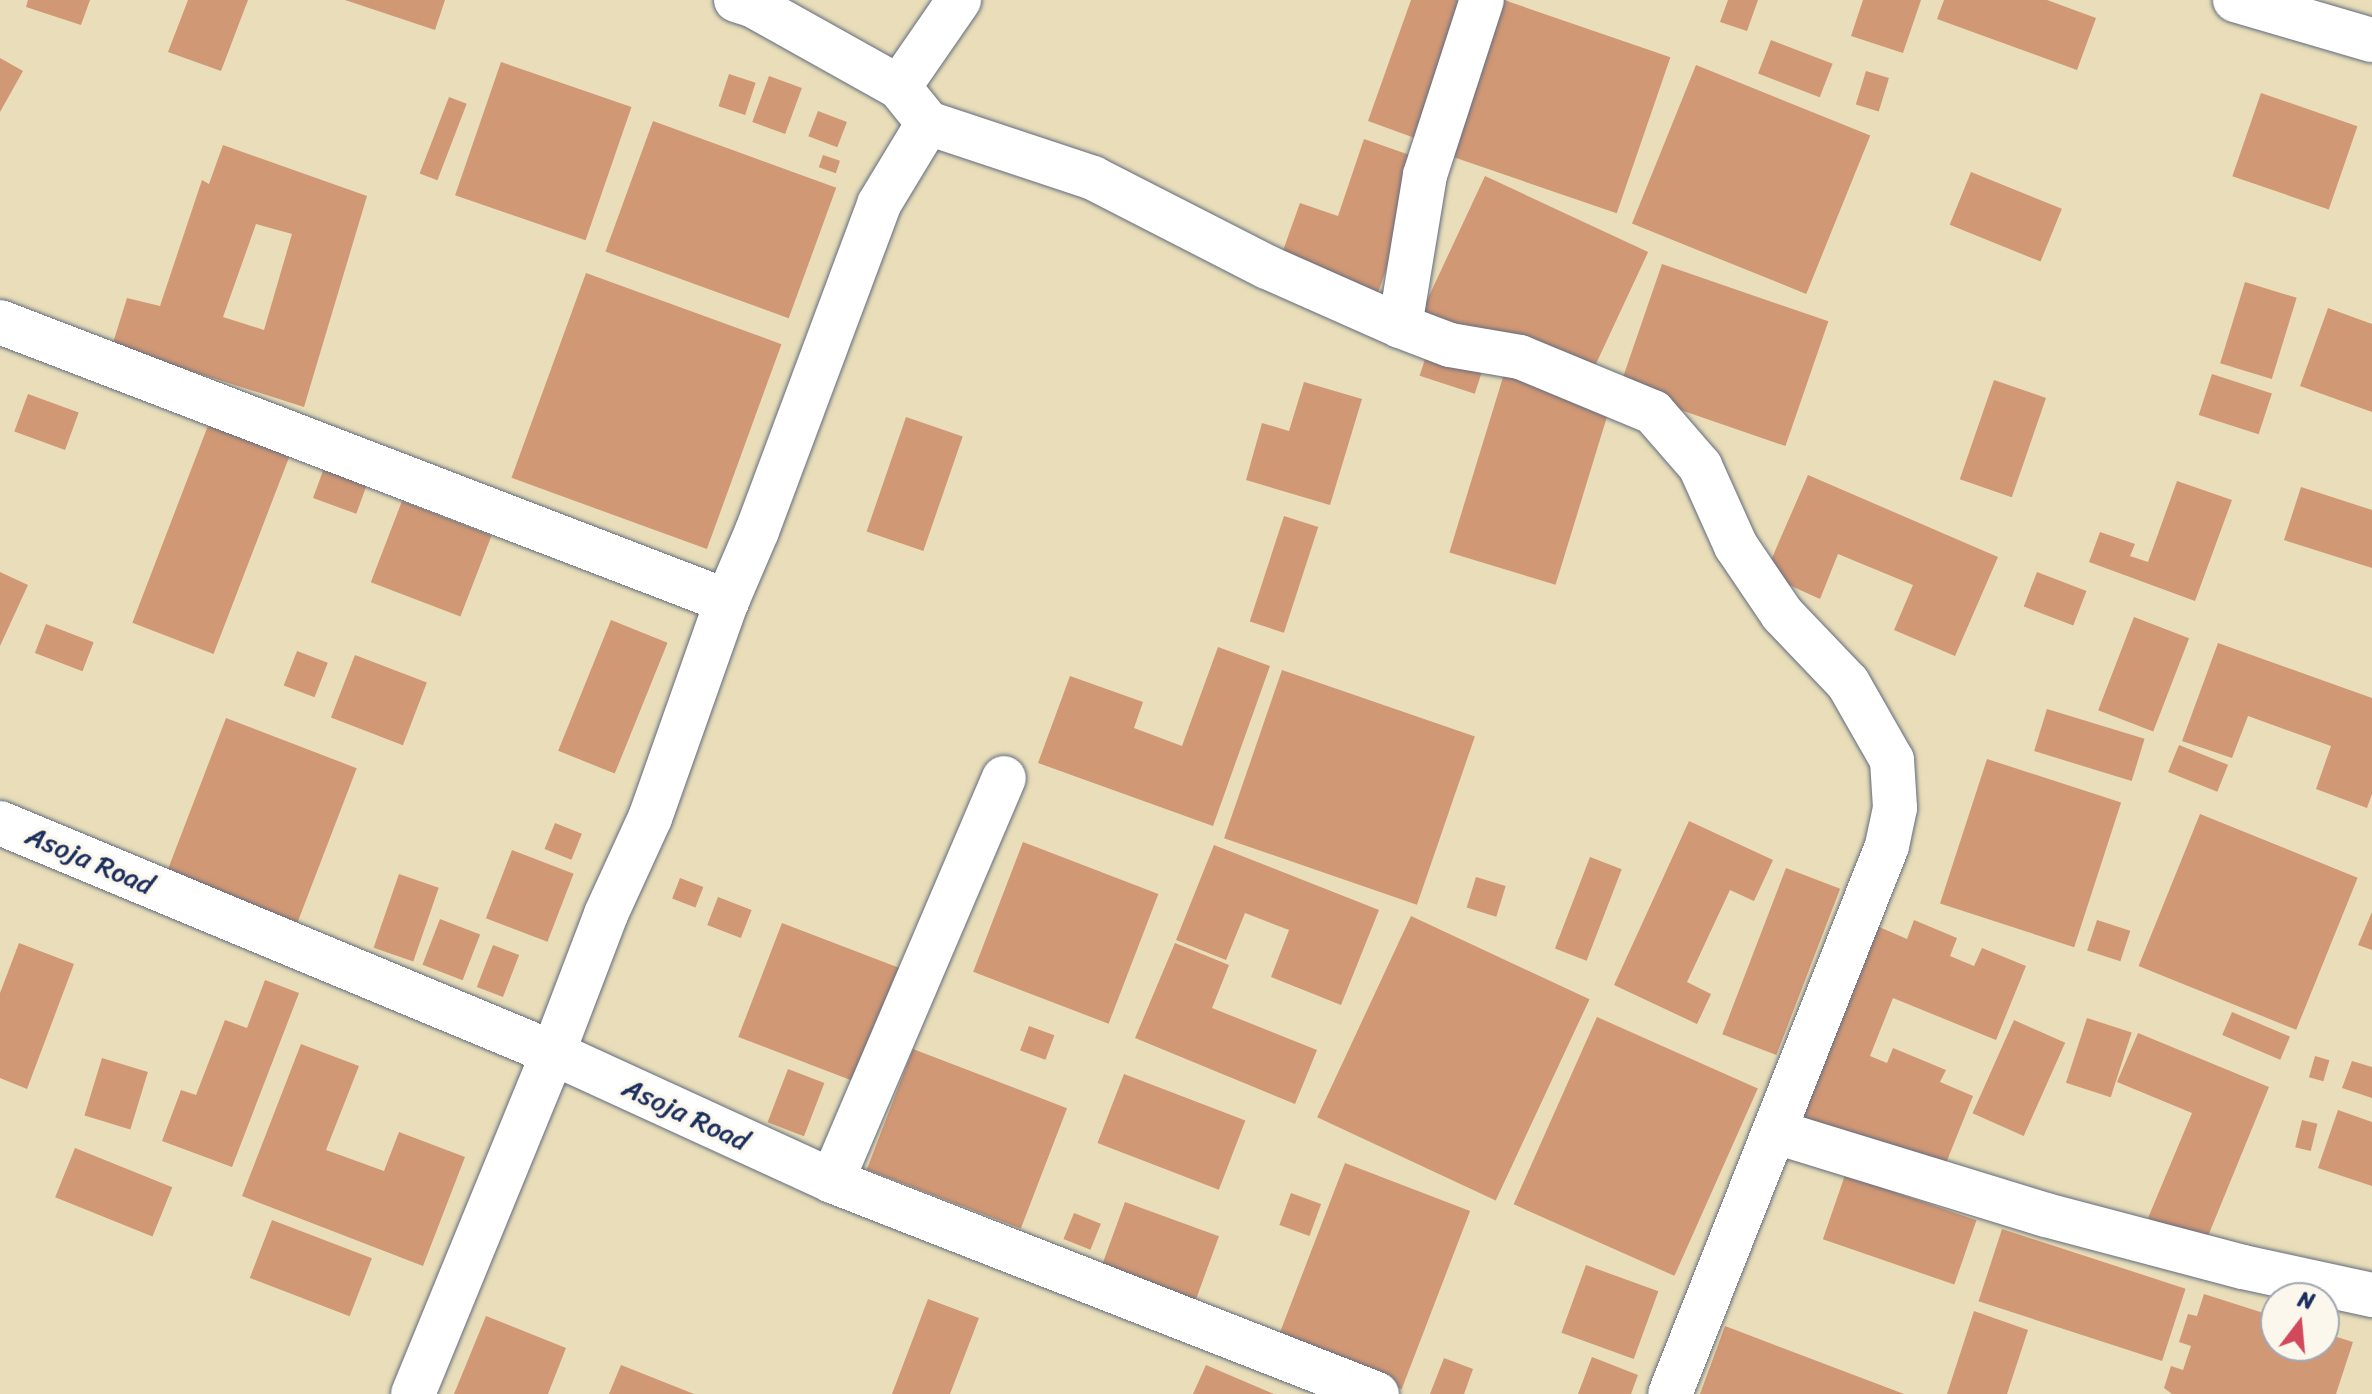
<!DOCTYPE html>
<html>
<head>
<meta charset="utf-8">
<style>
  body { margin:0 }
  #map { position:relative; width:2372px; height:1394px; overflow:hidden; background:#e9deb9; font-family:Sriracha,sans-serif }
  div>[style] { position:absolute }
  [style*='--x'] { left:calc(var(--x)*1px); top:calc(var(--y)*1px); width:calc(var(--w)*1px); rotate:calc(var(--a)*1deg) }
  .building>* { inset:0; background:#d19875; transform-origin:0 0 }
  .roads { filter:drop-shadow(0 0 2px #636c7e) drop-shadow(0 0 2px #636c7e) }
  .minor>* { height:44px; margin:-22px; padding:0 22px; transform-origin:22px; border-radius:22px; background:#fff }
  span { translate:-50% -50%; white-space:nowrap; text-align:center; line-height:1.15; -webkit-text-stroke:7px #fbf7ec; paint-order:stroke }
  .street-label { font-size:28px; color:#1b2f5e }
  .north { position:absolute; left:2260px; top:1282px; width:80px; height:80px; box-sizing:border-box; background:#fbf7ec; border:2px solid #a1a7b3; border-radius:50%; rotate:16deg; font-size:22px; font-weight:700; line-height:32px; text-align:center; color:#1b2f5e }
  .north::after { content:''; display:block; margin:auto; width:28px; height:36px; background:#d1495b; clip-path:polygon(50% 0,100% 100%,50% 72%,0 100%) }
</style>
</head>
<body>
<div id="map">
  <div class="building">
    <div style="clip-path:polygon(28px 0,90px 0,81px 25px,26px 7px)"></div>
    <div style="clip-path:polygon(188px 0,248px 0,221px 71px,168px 52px)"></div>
    <div style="clip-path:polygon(345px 0,445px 0,435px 30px)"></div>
    <div style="clip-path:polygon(1411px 0,1456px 0,1471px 5px,1423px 141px,1368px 121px)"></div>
    <div style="left:1504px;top:0;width:176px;height:165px;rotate:19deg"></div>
    <div style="clip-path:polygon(1728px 0,1758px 0,1747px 31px,1720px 22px)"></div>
    <div style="clip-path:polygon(1863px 0,1921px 0,1903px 53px,1851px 36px)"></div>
    <div style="clip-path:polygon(1944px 0,2047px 0,2096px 18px,2077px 70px,1937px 19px)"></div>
    <div style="left:1771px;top:40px;width:66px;height:36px;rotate:21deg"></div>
    <div style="clip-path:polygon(0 58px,23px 71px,0 112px)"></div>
    <div style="left:501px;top:62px;width:138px;height:141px;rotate:19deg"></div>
    <div style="left:1696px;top:65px;width:188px;height:171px;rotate:22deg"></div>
    <div style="left:1866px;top:71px;width:24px;height:35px;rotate:17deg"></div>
    <div style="left:729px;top:74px;width:28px;height:34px;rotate:18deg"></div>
    <div style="left:769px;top:76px;width:35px;height:49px;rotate:20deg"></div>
    <div style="left:2261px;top:93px;width:102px;height:88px;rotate:19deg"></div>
    <div style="left:449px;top:97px;width:19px;height:82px;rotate:21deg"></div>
    <div style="left:818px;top:111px;width:31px;height:27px;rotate:21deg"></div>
    <div style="left:653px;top:121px;width:195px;height:139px;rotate:20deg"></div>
    <div style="clip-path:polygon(1364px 139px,1424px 160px,1378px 293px,1280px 259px,1300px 203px,1338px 216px)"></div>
    <div style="clip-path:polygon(evenodd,223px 145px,367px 196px,304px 407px,112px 346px,127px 298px,160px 306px,202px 180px,209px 184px,223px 145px,256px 224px,292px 234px,264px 330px,223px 317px,256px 224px)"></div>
    <div style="left:823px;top:155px;width:18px;height:13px;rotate:19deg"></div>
    <div style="left:1971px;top:172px;width:98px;height:57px;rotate:22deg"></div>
    <div style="left:1485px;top:176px;width:180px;height:150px;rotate:25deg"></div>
    <div style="left:1662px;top:264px;width:176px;height:132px;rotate:19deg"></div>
    <div style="left:586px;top:273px;width:208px;height:218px;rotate:20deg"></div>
    <div style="left:2245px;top:282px;width:54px;height:85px;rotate:17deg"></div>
    <div style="clip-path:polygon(2328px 308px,2372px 324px,2372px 412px,2300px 386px)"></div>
    <div style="left:1427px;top:353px;width:58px;height:24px;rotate:18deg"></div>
    <div style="left:1507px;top:364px;width:111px;height:197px;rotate:17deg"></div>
    <div style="left:2212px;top:374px;width:63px;height:43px;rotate:18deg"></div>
    <div style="left:1994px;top:380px;width:55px;height:105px;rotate:19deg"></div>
    <div style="clip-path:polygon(1304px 382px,1362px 399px,1330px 505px,1246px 480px,1262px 423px,1289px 431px)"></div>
    <div style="left:28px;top:394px;width:54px;height:40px;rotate:20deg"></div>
    <div style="left:906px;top:417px;width:60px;height:121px;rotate:19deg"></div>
    <div style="left:209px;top:423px;width:87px;height:214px;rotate:21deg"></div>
    <div style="left:324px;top:468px;width:46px;height:32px;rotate:20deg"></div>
    <div style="clip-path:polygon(1808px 475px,1998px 557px,1955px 656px,1894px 630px,1913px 585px,1838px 554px,1820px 599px,1765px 574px)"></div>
    <div style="clip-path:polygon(2177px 481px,2232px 500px,2195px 601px,2089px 562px,2100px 532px,2135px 544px,2130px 556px,2148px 562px)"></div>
    <div style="clip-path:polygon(2301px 487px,2372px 510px,2372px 568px,2284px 540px)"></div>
    <div style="left:402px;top:501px;width:96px;height:87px;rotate:21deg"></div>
    <div style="left:1284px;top:516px;width:36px;height:111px;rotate:18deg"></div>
    <div style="clip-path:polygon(0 572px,28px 585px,0 646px)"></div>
    <div style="left:2037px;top:572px;width:53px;height:37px;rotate:21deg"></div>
    <div style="left:2134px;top:617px;width:59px;height:100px;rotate:21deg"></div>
    <div style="left:611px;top:620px;width:61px;height:141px;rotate:22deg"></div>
    <div style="left:46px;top:624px;width:51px;height:31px;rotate:21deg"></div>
    <div style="clip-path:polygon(2218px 643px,2372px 698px,2372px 794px,2367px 808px,2316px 789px,2331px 746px,2248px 716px,2232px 758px,2182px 741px)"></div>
    <div style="clip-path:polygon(1218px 647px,1270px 666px,1213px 826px,1038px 763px,1070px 676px,1143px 702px,1134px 728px,1182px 746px)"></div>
    <div style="left:297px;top:651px;width:33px;height:37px;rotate:21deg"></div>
    <div style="left:355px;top:655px;width:77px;height:67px;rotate:21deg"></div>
    <div style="left:1282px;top:670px;width:204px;height:178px;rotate:19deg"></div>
    <div style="left:2047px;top:709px;width:102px;height:44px;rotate:17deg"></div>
    <div style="left:226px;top:718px;width:140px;height:165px;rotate:21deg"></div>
    <div style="left:2179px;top:745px;width:53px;height:29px;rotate:22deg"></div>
    <div style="left:1987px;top:759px;width:141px;height:152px;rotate:18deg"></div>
    <div style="left:2200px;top:814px;width:170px;height:164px;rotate:22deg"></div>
    <div style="clip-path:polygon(1689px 821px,1773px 860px,1754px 901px,1730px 890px,1687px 982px,1711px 994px,1697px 1024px,1614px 985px)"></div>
    <div style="left:555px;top:823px;width:29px;height:28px;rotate:22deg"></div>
    <div style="left:1023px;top:842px;width:145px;height:139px;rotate:21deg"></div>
    <div style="clip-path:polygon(1214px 845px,1379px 910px,1341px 1005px,1271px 977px,1289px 930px,1245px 913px,1226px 960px,1176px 940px)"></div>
    <div style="left:512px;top:850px;width:66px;height:73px;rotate:21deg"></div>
    <div style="left:1590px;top:857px;width:34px;height:98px;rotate:21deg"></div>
    <div style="left:1786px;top:868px;width:58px;height:178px;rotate:21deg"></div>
    <div style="left:399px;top:874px;width:42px;height:78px;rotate:19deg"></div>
    <div style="left:1476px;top:877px;width:31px;height:32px;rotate:17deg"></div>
    <div style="left:680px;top:878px;width:25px;height:22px;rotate:21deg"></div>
    <div style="left:718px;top:897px;width:36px;height:30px;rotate:21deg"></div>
    <div style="clip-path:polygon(2372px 912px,2372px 950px,2358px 945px)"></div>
    <div style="left:1411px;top:916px;width:197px;height:222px;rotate:25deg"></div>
    <div style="left:440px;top:919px;width:43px;height:49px;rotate:21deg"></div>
    <div style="clip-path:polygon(1914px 920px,1957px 938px,1950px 956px,1974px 966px,1982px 948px,2026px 966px,1996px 1040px,1893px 998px,1870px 1056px,1887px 1063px,1893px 1048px,1946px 1070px,1940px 1082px,1973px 1096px,1942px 1173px,1799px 1115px,1877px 926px,1907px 939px)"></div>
    <div style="left:2097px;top:920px;width:35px;height:32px;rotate:18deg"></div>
    <div style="left:782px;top:923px;width:130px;height:122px;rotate:21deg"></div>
    <div style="clip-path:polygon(19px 943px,74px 964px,27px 1089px,0 1078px,0 993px)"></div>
    <div style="clip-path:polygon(1175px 943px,1229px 965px,1212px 1008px,1317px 1050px,1295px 1104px,1135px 1038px)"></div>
    <div style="left:493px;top:945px;width:28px;height:45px;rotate:21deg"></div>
    <div style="clip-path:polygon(265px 980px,299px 993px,232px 1167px,162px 1141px,181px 1090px,196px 1095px,225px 1020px,247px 1028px)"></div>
    <div style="left:2232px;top:1012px;width:63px;height:25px;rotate:23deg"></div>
    <div style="left:1597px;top:1017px;width:176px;height:205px;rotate:24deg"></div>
    <div style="left:2087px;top:1018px;width:47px;height:68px;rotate:18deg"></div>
    <div style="left:2014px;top:1020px;width:56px;height:102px;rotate:24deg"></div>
    <div style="left:1029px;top:1026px;width:27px;height:26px;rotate:20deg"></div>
    <div style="clip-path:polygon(2138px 1033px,2269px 1087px,2206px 1241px,2148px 1218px,2192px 1113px,2117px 1082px)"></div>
    <div style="clip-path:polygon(301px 1044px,359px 1066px,326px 1150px,384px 1171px,399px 1132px,465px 1157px,423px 1266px,242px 1196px)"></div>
    <div style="left:913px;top:1049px;width:165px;height:129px;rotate:21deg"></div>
    <div style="left:2315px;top:1056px;width:15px;height:22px;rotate:16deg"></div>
    <div style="left:102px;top:1058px;width:48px;height:60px;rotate:17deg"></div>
    <div style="clip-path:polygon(2352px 1061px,2372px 1067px,2372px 1098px,2342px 1088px)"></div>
    <div style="left:788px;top:1069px;width:39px;height:57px;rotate:21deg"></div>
    <div style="left:1124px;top:1074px;width:130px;height:74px;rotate:21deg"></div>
    <div style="clip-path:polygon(2338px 1110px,2372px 1122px,2372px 1186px,2318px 1168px)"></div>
    <div style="left:2302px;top:1120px;width:16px;height:28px;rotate:14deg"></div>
    <div style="left:75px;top:1148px;width:105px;height:53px;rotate:22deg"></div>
    <div style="left:1345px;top:1163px;width:134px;height:191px;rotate:21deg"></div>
    <div style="left:1845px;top:1175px;width:139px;height:68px;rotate:19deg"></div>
    <div style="left:1291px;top:1193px;width:32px;height:34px;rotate:20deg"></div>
    <div style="left:1125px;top:1202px;width:100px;height:71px;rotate:20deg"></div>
    <div style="left:1074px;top:1213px;width:29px;height:28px;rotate:22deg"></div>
    <div style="left:272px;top:1220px;width:107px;height:62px;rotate:21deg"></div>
    <div style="left:2002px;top:1229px;width:193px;height:76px;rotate:18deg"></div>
    <div style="left:1586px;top:1265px;width:77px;height:72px;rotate:20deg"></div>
    <div style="clip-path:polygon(2204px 1294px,2276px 1317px,2276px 1346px,2324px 1346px,2324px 1333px,2353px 1342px,2336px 1394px,2172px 1394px,2164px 1388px,2171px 1366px,2183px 1370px,2191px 1346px,2179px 1342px,2188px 1314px,2197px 1316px)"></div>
    <div style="clip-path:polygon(928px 1299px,979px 1318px,950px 1394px,892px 1394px)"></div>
    <div style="clip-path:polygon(1974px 1311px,2028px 1330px,2007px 1394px,1947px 1394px)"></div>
    <div style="clip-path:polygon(486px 1316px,566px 1348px,548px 1394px,454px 1394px)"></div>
    <div style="clip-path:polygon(1725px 1326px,1904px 1394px,1700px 1394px)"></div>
    <div style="clip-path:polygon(1592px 1357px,1638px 1375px,1631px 1394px,1578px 1394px)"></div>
    <div style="clip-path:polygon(1444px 1358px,1473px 1369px,1464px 1394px,1430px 1394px)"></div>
    <div style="clip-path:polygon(621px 1365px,694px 1394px,609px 1394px)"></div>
    <div style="clip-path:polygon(1206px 1365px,1274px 1394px,1193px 1394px)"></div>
  </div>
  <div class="roads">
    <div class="minor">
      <div style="--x:736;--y:0;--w:19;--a:18"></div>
      <div style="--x:754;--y:6;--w:166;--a:29.2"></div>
      <div style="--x:899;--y:87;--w:46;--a:51.1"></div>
      <div style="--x:928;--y:123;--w:174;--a:18.4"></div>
      <div style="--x:1093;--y:178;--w:195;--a:27.1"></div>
      <div style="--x:1267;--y:267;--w:145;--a:23.9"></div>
      <div style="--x:1400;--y:326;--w:53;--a:20.8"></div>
      <div style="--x:1450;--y:345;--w:71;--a:9.7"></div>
      <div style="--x:1520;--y:357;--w:144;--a:22.5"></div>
      <div style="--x:1653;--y:412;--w:72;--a:49"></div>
      <div style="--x:1700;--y:466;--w:88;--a:65.8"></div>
      <div style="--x:1736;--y:546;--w:82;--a:55.9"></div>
      <div style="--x:1782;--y:614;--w:95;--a:46.3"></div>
      <div style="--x:1848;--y:683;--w:89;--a:60.3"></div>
      <div style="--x:1892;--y:760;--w:48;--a:86.4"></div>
      <div style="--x:1895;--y:808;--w:39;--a:102"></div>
      <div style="--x:1887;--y:846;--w:589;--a:111.6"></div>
      <div style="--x:2235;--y:0;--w:143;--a:16.3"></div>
      <div style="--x:899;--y:87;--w:106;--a:-55.4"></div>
      <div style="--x:0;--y:322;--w:779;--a:21"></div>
      <div style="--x:1400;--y:326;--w:153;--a:-80.6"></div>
      <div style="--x:1425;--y:175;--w:184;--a:-72"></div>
      <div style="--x:0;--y:823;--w:599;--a:22.58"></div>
      <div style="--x:553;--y:1053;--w:307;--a:24.6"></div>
      <div style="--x:832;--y:1181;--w:585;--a:21.35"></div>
      <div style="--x:1776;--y:1132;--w:282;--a:17.1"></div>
      <div style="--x:2046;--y:1215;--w:204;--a:14.8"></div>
      <div style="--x:2243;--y:1267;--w:132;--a:12.2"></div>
      <div style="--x:832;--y:1181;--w:438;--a:-66.9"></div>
      <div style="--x:413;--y:1394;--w:369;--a:-67.7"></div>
      <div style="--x:553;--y:1053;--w:149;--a:-69.1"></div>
      <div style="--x:606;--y:914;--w:106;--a:-65.4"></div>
      <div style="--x:650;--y:818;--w:230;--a:-70.5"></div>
      <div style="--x:727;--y:601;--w:76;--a:-66.8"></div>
      <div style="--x:757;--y:531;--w:349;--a:-69.5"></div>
      <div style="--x:879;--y:204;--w:95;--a:-58.8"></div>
    </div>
  </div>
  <div class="street-label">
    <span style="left:90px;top:860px;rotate:23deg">Asoja Road</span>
    <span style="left:686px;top:1114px;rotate:25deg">Asoja Road</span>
  </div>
  <div class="north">N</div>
</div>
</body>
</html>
